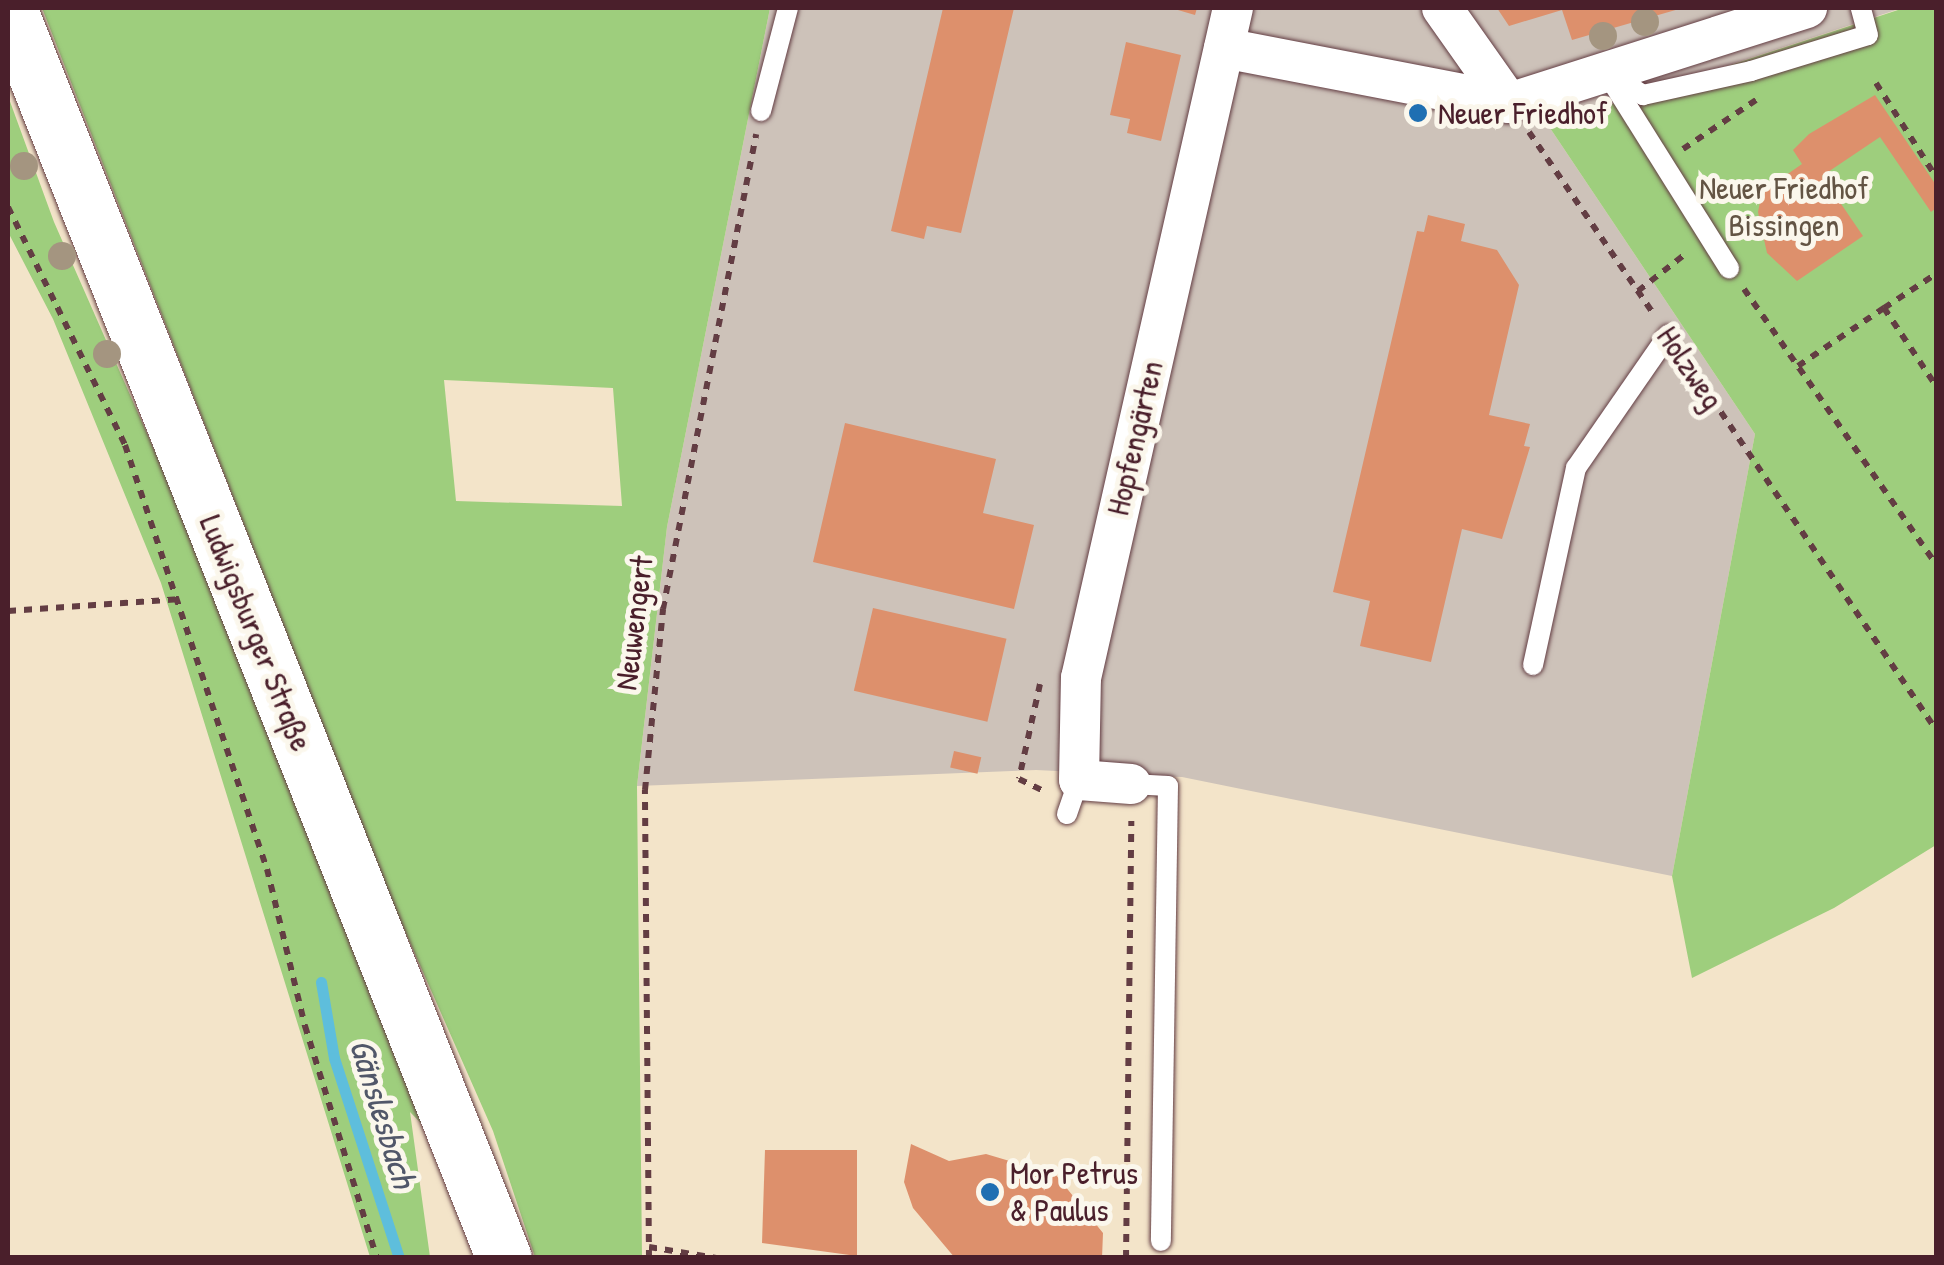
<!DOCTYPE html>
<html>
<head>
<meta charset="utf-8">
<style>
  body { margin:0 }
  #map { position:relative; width:1944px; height:1265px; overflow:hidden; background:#f3e4c9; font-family:"Patrick Hand",sans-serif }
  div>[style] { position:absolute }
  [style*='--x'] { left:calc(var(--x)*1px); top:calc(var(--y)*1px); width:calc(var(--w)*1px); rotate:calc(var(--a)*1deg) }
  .industrial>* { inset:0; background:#cdc2b9 }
  .green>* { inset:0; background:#9ece7d }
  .stream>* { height:11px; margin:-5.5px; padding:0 5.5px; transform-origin:5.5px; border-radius:5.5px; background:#5ebedc }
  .building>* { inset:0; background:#dd906c; transform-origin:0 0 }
  .path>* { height:6px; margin-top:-3px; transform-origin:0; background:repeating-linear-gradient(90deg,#633d43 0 8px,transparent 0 16px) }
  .roads { filter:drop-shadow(0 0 2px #633d43) drop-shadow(0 0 2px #633d43) }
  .service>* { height:20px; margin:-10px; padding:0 10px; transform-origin:10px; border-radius:10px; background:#fff }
  .minor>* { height:40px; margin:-20px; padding:0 20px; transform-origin:20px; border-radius:20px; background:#fff }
  .secondary>* { height:55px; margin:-27.5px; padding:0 27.5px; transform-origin:27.5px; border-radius:27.5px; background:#fff }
  .trees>* { width:28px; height:28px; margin:-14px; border-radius:50%; background:#a49580 }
  .dots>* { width:28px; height:28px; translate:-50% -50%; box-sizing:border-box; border:5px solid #fbf7ec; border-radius:50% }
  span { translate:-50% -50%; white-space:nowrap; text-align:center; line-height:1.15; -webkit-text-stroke:10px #fbf7ec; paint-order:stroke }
  .poi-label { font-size:32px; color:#4a1f2b }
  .left { translate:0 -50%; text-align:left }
  .park-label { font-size:32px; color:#635444 }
  .street-label { font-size:32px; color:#4a1f2b }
  .water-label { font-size:35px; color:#515769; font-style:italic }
  .frame { position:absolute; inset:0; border:10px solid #4a1f2b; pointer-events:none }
</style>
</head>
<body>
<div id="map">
  <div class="industrial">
    <div style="clip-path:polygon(770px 8px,1902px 8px,1548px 125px,1755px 434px,1672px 876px,1182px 777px,1036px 770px,637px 786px,667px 527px)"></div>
  </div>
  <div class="green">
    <div style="clip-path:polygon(evenodd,42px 8px,770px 8px,667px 527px,637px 786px,642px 1257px,535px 1257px,493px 1131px,385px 886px,42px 8px,444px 380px,613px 388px,622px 506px,456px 501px,444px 380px)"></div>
    <div style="clip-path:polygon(1904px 8px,1936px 8px,1936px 845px,1834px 908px,1692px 978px,1672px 876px,1755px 434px,1548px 125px)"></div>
    <div style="clip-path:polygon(8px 96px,54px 222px,197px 547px,444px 1147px,410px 1112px,430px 1257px,370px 1257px,161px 583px,53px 319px,8px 232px)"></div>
  </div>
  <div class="stream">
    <div style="--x:321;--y:982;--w:77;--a:80.3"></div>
    <div style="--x:334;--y:1058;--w:210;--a:72"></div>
  </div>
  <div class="building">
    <div style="clip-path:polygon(943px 8px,1014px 8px,961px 233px,927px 226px,924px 239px,891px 231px)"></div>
    <div style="clip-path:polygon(1171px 8px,1197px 8px,1195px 15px)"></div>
    <div style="clip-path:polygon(1497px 8px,1679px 8px,1679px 9px,1572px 40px,1562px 10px,1509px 26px)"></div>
    <div style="clip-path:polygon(1126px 42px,1181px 55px,1161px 141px,1127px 133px,1130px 119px,1110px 115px)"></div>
    <div style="clip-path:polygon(1875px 95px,1936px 185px,1936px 208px,1931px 212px,1880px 137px,1822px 176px,1863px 236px,1797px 281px,1767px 253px,1758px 212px,1762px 192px,1802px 164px,1793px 150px,1809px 134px)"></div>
    <div style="clip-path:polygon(1428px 215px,1465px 224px,1461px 241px,1497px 250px,1519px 285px,1489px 415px,1530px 424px,1524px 446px,1530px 447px,1502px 539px,1462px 529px,1431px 662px,1360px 646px,1370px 601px,1333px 592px,1417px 231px,1424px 232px)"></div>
    <div style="clip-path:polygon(845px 423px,996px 459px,983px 513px,1034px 525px,1014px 609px,813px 562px)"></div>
    <div style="left:873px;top:608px;width:137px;height:85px;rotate:13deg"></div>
    <div style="left:954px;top:751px;width:28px;height:17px;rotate:13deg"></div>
    <div style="clip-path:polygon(911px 1144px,949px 1161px,986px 1154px,1056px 1175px,1103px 1233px,1102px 1258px,955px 1258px,913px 1208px,904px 1182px)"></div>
    <div style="clip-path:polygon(765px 1150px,857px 1150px,857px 1256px,762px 1243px)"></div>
  </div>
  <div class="path">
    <div style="--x:1876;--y:83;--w:112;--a:57.4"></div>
    <div style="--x:1529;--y:132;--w:223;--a:55.6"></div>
    <div style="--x:1683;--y:149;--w:88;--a:-33.9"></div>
    <div style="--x:8;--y:207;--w:265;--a:63.8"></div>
    <div style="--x:125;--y:445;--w:447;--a:71.5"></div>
    <div style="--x:267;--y:869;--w:162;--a:76.4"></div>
    <div style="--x:305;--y:1026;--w:243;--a:72.8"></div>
    <div style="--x:1744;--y:289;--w:335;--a:55.1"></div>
    <div style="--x:1638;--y:291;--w:63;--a:-38"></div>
    <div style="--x:1884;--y:308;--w:62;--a:-33.2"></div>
    <div style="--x:1685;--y:359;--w:448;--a:55.9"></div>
    <div style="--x:1798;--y:366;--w:104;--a:-34"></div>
    <div style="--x:1884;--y:308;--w:94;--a:56.3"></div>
    <div style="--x:8;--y:611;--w:170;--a:-4"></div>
    <div style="--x:1040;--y:684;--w:97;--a:102.5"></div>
    <div style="--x:1019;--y:779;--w:30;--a:26"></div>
    <div style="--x:649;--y:1247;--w:68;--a:9.3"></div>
    <div style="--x:649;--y:1258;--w:468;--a:-90.5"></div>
    <div style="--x:645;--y:790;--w:182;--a:-84.3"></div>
    <div style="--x:663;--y:609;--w:484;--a:-78.9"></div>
    <div style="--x:1126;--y:1258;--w:437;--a:-89.3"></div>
  </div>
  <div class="roads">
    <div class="service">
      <div style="--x:1607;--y:72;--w:43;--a:32.6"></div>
      <div style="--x:1643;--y:95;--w:111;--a:-12.5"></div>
      <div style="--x:1751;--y:71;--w:122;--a:-17.1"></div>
      <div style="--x:1868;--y:35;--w:28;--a:-105"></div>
      <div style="--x:1609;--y:77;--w:226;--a:57.9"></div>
      <div style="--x:761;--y:111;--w:106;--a:-75.3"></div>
      <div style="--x:1533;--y:665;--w:202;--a:-77.7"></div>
      <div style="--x:1576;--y:468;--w:162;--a:-55.3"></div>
      <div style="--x:1131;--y:784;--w:37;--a:3"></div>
      <div style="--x:1168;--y:786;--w:455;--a:90.9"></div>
      <div style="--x:1067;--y:814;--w:36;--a:-71"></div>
    </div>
    <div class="minor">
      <div style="--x:1442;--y:8;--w:116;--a:54.8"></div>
      <div style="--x:1224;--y:48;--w:290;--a:10.9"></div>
      <div style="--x:1509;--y:103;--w:313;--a:-17.7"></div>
      <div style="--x:1131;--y:784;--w:52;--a:-175.6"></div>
      <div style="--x:1079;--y:780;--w:102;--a:-88.9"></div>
      <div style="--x:1081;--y:678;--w:687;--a:-77.22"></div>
    </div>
    <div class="secondary">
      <div style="--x:9;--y:8;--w:1344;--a:68.4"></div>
    </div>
  </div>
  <div class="trees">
    <div style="left:1645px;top:22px"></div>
    <div style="left:1603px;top:36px"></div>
    <div style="left:24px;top:166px"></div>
    <div style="left:62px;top:256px"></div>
    <div style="left:107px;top:354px"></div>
  </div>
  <div class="dots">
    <div style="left:1418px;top:113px;background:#1f6fb2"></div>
    <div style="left:990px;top:1192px;background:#1f6fb2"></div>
  </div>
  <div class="poi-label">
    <span class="left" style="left:1438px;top:113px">Neuer Friedhof</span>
    <span class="left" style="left:1010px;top:1192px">Mor Petrus<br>&amp; Paulus</span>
  </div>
  <div class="park-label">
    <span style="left:1784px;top:207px">Neuer Friedhof<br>Bissingen</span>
  </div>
  <div class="street-label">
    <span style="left:1690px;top:368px;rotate:56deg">Holzweg</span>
    <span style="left:1135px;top:438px;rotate:-77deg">Hopfengärten</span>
    <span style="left:634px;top:623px;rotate:-83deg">Neuwengert</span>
    <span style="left:256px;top:633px;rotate:68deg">Ludwigsburger Straße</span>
  </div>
  <div class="water-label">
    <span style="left:383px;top:1113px;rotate:73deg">Gänslesbach</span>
  </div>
  <div class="frame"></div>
</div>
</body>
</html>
